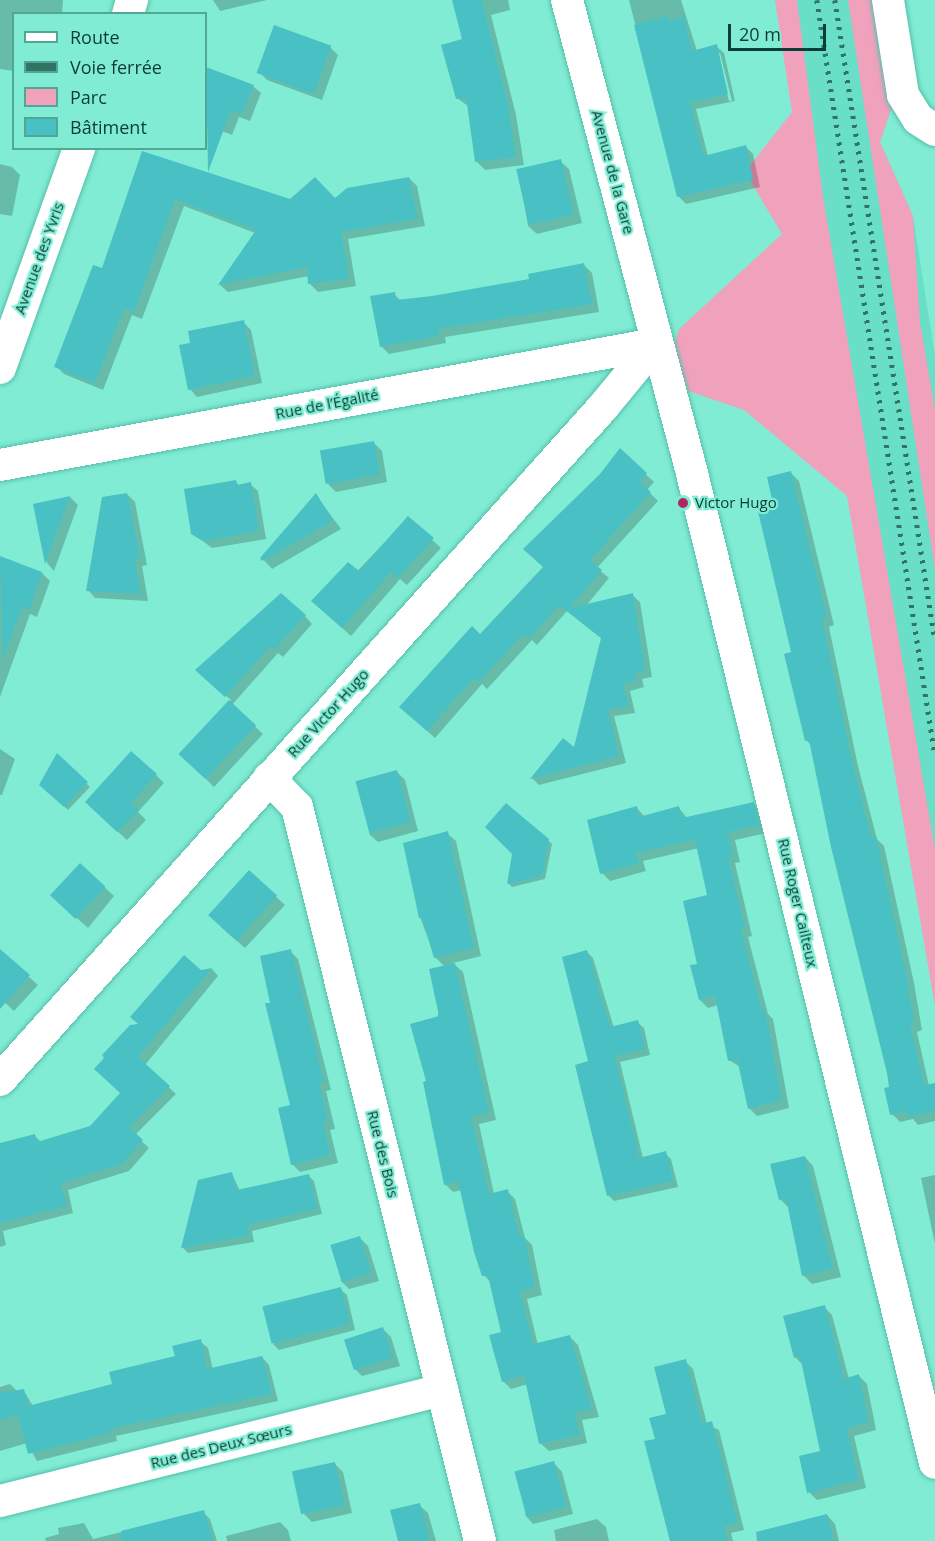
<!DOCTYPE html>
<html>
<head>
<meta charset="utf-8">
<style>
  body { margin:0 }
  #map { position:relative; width:935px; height:1541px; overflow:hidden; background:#81ecd4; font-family:"Open Sans",sans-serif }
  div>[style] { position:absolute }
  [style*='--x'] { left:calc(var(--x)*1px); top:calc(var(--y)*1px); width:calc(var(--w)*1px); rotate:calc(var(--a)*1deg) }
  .built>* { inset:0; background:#6adfc7 }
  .green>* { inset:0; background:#f0a1bc }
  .shadow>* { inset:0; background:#0003 }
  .building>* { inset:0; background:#49c1c4; transform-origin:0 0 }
  .roads { filter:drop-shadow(0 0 2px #54c0aa) drop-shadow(0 0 2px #54c0aa) }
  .minor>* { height:32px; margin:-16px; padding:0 16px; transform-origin:16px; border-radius:16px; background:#fff }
  .rail>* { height:4.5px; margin-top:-2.25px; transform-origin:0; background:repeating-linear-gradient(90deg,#317365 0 3px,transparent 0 9px) }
  .dots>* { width:16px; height:16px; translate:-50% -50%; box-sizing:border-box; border:3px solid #81ecd4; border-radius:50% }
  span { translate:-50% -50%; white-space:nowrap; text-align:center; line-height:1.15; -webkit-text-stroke:4.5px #81ecd4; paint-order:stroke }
  .street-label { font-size:15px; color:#0c3c33 }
  .poi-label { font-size:15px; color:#0c3c33 }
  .left { translate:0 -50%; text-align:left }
  .legend { position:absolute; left:12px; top:12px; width:195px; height:138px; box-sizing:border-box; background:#81ecd4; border:2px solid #52a694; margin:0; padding:8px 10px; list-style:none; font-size:18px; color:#0c3c33 }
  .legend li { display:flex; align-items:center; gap:12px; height:30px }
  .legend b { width:30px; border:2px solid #52a694 }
  .scale { position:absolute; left:728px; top:24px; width:98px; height:27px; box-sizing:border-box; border:3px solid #0c3c33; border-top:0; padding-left:8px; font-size:18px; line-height:21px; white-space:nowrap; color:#0c3c33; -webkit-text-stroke:4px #81ecd4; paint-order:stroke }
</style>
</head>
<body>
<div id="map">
  <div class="built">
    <div style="clip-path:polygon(775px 0,882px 0,897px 92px,880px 142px,913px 216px,935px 356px,935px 992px)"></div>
  </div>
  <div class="green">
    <div style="clip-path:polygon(775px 0,797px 0,823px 197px,935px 850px,935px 1006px,847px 496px,744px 410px,688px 391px,673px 348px,679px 329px,782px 234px,745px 172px,792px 112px)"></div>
    <div style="clip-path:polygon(848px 0,879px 0,895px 98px,880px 142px,913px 216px,920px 323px,935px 410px,935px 570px)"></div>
  </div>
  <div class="shadow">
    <div style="clip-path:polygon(0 0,63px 0,62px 14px,14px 14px,14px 71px,0 69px)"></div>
    <div style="clip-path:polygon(213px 0,267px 0,220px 11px)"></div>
    <div style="clip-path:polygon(454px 0,508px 0,510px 10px,491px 15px,516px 115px,524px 165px,485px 170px,477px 162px,468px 106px,457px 98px,464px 40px)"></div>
    <div style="clip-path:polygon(evenodd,629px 0,681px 0,697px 51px,716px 46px,724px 53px,735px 101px,696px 109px,708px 156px,745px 146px,753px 154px,760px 187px,686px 204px,678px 196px,629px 0,717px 53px,720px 53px,732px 101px,729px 101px,717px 53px)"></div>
    <div style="clip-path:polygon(330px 47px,338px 55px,322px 100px,267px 80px,259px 72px)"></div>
    <div style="clip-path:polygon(206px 69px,253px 86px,261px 93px,250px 121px,239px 117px,232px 135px,206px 125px)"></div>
    <div style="clip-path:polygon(143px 153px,291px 201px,336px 200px,409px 178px,417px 186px,425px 226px,348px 239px,356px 286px,318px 292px,310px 284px,309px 276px,228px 292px,220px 285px,255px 233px,184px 206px,142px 319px,132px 315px,103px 390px,64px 374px,56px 366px,103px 269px)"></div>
    <div style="clip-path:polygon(560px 161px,569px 169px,582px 223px,537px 234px,528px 226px,518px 169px)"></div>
    <div style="clip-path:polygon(0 164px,12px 167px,20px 175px,12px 216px,0 214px)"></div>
    <div style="clip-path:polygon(584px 265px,592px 273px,599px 312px,445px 337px,446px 343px,389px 354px,381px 346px,394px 294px,401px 301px,432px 297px,531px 280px)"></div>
    <div style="clip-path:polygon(243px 322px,251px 330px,262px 383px,197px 397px,190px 389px,192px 344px)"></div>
    <div style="clip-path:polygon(373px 442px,382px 451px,387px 482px,336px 492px,328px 484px)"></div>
    <div style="clip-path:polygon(620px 450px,654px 482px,647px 490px,658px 501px,597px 568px,609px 578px,586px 606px,632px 595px,640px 602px,652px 677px,642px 679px,644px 687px,630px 691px,635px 713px,614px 716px,626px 763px,539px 785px,532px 778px,563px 740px,575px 749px,602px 639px,567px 611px,537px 645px,532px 640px,487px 689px,482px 684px,435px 738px,409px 715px,545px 567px)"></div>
    <div style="clip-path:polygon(791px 473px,799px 481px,834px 625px,829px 627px,858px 766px,877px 839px,884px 846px,914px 983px,922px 1030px,917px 1032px,929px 1086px,935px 1085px,935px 1121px,918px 1125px,913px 1119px,900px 1122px,892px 1114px,891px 1088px,812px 746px,806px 740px,775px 505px)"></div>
    <div style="clip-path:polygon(235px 481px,240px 486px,250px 484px,258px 491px,266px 539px,212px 548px,192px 533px)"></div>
    <div style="clip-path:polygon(127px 494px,135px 502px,147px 565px,142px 566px,148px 601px,95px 598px,88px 590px)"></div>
    <div style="clip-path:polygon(316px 495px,341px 529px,272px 569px,262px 558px)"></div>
    <div style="clip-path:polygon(70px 497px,78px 505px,54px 571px,47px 563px,34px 505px)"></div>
    <div style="clip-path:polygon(408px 518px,441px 548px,407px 585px,400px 579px,351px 636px,321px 609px)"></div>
    <div style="clip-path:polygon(0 558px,42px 573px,50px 581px,37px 617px,30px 614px,0 697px)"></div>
    <div style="clip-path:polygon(305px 616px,312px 624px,283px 657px,278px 653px,232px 705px,263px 734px,214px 787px,182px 755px,231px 700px,205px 678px)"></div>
    <div style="clip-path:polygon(0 749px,15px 759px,2px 795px,0 795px)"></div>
    <div style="clip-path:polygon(57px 756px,90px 787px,68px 810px,41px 785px)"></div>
    <div style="clip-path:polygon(397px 772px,405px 780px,418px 831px,378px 842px,369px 834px)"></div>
    <div style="clip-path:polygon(156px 775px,164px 783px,138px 812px,146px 820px,127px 840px,95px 811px)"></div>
    <div style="clip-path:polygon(754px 804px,762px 812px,766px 833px,735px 840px,740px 862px,735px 863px,752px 936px,748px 937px,768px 1014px,773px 1019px,789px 1108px,757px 1116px,749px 1108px,740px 1067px,729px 1060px,718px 1005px,708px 1008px,700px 1000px,699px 965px,709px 896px,699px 848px,643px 861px,646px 871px,610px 881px,602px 873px,636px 807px,645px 817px,679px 808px,687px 818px)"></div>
    <div style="clip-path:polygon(447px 833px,456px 841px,481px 956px,453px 963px,463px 972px,496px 1120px,479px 1124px,494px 1194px,507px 1191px,515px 1199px,525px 1238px,532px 1245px,542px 1295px,527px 1299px,538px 1345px,570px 1337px,578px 1345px,599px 1417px,582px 1420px,587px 1443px,549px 1451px,540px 1443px,528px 1384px,511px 1389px,503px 1381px,503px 1333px,491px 1283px,484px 1275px,462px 1190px,453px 1192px,445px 1184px,428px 1082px,445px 967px,435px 957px,420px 917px)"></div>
    <div style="clip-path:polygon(548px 840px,552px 844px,545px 879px,512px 887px,509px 884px,514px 854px)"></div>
    <div style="clip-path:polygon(80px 865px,114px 896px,88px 928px,61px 904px)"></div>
    <div style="clip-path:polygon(249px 872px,285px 905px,245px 948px,221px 927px)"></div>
    <div style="clip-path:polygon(0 951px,38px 985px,14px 1011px,0 998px)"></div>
    <div style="clip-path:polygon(290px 951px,298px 959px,331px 1090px,326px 1091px,335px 1129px,330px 1130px,338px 1163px,300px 1172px,292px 1164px,291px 1106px,272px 1004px)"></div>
    <div style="clip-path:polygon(587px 952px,593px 958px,614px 1028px,637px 1022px,644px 1028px,650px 1055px,620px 1062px,643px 1158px,665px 1153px,671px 1159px,678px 1187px,614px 1201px,608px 1195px,590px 1062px)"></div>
    <div style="clip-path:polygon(212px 969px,218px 976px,145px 1065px,176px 1094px,135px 1135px,149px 1148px,129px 1171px,68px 1190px,73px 1213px,3px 1231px,6px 1245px,0 1247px,0 1184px,35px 1136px,41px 1142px,91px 1127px,122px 1093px,141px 1025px,200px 972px)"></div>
    <div style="clip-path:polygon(805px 1157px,813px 1166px,841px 1277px,812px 1284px,804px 1276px,789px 1208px,780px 1199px)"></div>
    <div style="clip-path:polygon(232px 1174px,240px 1191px,308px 1175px,314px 1181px,322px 1214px,252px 1231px,254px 1242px,188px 1253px,183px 1248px,199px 1181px)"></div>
    <div style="clip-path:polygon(935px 1175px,935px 1244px,921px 1178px)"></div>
    <div style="clip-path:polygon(360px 1238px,368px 1246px,379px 1281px,349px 1289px,341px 1281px)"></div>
    <div style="clip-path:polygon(340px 1289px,347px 1295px,355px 1330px,279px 1350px,273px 1344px)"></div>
    <div style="clip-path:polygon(824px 1307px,832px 1315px,849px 1379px,859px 1376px,867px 1384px,876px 1430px,854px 1436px,866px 1488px,817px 1500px,809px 1492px,822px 1452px,804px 1366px,795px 1357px)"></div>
    <div style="clip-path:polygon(383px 1329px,391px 1337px,400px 1366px,362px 1376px,354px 1368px)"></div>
    <div style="clip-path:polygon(200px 1341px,208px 1348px,213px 1370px,262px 1357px,269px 1365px,278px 1401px,116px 1436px,117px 1441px,37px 1461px,27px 1443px,0 1451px,0 1387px,10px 1384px,18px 1392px,24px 1391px,33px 1406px,113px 1385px,176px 1357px)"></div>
    <div style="clip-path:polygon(685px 1361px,693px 1369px,707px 1424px,719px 1430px,744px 1530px,731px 1533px,733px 1541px,671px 1541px,656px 1440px)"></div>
    <div style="clip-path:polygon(554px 1463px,562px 1472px,573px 1514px,533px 1524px,525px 1515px)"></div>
    <div style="clip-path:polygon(335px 1464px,343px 1472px,352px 1513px,312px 1522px,304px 1514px)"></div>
    <div style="clip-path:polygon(419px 1505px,428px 1513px,436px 1541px,399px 1541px)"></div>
    <div style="clip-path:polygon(203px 1512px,210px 1519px,217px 1541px,46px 1541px,45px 1538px,59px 1534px,58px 1528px,84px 1523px,93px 1539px)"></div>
    <div style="clip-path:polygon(827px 1515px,835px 1524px,839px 1541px,781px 1541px)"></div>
    <div style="clip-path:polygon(597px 1519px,606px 1527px,609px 1541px,556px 1541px,554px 1530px)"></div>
    <div style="clip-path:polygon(280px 1522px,288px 1530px,291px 1541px,227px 1541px,226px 1536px)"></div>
  </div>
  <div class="building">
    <div style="clip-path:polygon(452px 0,482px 0,508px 105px,516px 157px,475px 162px,466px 97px,456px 99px,441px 45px,462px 39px)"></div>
    <div style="clip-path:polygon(668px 16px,669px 21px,684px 17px,692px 51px,717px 44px,728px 94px,690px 102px,704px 156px,746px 145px,753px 180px,677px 197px,634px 25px)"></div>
    <div style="left:274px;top:25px;width:61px;height:51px;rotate:20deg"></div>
    <div style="clip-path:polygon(206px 67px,254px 85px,242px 114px,231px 110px,208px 172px)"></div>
    <div style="clip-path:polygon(142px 151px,290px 199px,315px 177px,335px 198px,347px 188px,409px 177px,418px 219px,341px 232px,349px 278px,308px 284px,307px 267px,218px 285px,256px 230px,175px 199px,134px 312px,124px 308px,95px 383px,54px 367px,93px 265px,102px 268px)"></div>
    <div style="left:561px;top:159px;width:57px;height:46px;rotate:77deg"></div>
    <div style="clip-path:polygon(584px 263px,592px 304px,438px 329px,439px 336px,380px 347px,370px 296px,395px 292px,396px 300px,432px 296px,529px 279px,528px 274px)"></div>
    <div style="clip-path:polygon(244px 320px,255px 376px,188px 390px,179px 345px,190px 343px,188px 331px)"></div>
    <div style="left:374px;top:441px;width:34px;height:55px;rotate:80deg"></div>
    <div style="clip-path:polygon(620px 448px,647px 473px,640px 482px,651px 492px,590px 560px,602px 570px,570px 608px,633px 593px,645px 670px,635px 672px,637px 680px,623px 684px,629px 706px,608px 709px,619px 756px,530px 779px,563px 738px,574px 747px,601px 638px,559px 605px,529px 639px,523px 634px,479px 682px,474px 678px,427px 731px,399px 707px,472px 626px,480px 634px,543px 567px,523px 549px,600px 474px)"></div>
    <div style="clip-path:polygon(791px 471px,827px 618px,822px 619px,851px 756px,871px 837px,876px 836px,906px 974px,914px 1022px,910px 1024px,924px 1085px,935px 1083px,935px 1111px,908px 1117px,907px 1111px,890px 1115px,884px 1088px,889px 1087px,887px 1073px,831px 847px,809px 740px,805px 741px,784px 654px,791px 652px,757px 507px,773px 504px,767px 477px)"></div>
    <div style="clip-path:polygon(236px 480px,237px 485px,251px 482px,259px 531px,203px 541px,191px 534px,184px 489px)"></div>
    <div style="clip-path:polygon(127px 493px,140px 558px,135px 559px,141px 594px,86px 591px,102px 497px)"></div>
    <div style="clip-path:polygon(316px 493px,333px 521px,262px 561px,260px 558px)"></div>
    <div style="clip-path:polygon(70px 496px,45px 564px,33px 504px)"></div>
    <div style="clip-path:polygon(408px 516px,434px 538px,398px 578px,391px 572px,342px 628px,311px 601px,348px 562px,359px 571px)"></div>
    <div style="clip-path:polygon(0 556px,42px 572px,29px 610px,22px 607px,3px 659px)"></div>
    <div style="clip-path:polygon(281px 593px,306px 615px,274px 650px,270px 646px,225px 697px,195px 670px)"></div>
    <div style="left:229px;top:700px;width:37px;height:74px;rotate:43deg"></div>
    <div style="clip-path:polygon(131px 751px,157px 774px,131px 803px,139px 810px,117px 832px,85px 802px)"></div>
    <div style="clip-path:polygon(57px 753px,88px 782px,64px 807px,39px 785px)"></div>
    <div style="left:397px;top:770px;width:54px;height:43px;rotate:75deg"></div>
    <div style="clip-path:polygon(754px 802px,759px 825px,728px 832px,733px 855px,728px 856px,745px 928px,741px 929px,762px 1011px,765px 1010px,782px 1100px,748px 1109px,737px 1059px,728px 1061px,715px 996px,699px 1000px,690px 965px,697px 964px,683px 901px,707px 895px,695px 840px,636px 853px,639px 863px,600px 874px,587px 820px,637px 806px,639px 817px,679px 806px,682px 818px)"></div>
    <div style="clip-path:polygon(506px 803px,549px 839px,542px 876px,507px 884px,512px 854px,485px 827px)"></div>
    <div style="clip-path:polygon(448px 831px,474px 948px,434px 958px,422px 917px,419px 918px,403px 843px)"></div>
    <div style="left:80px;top:863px;width:35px;height:44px;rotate:43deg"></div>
    <div style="left:249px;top:870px;width:38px;height:61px;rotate:42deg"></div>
    <div style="clip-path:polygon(0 949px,30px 975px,0 1009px)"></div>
    <div style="clip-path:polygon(291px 949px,324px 1082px,319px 1083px,328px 1121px,323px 1122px,330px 1155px,291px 1165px,278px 1108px,290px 1105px,265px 1003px,270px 1003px,260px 956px)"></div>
    <div style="clip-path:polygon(587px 950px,610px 1027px,638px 1020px,645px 1049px,615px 1056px,639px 1158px,666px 1151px,673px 1181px,607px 1196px,575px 1065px,588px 1061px,562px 957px)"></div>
    <div style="clip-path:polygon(184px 955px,201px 970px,212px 968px,138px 1057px,170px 1086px,129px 1127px,143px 1140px,122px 1164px,61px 1183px,67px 1206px,0 1223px,0 1143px,35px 1134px,37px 1142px,90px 1126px,120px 1093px,94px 1069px,104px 1058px,102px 1055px,130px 1025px,138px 1024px,130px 1017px)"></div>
    <div style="clip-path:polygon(455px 963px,489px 1112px,471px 1116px,489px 1194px,508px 1189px,519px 1236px,524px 1235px,535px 1287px,520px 1291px,533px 1344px,570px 1335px,592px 1409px,574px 1412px,580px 1435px,539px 1444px,524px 1375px,502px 1382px,489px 1335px,501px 1332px,488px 1276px,482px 1276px,474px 1252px,458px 1181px,444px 1185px,423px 1082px,426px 1081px,410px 1024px,439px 1016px,429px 969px)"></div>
    <div style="clip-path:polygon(805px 1156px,833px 1269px,802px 1276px,786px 1198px,779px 1200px,770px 1164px)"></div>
    <div style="clip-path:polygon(232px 1172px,237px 1190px,309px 1174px,317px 1209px,247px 1225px,249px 1236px,181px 1248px,198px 1180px)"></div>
    <div style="left:360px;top:1236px;width:39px;height:31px;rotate:73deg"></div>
    <div style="left:341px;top:1287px;width:38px;height:81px;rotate:76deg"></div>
    <div style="clip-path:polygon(825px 1305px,844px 1379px,859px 1374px,869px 1422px,847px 1428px,859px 1480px,807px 1493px,799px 1456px,820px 1451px,800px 1356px,794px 1358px,783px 1316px)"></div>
    <div style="left:383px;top:1327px;width:32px;height:41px;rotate:72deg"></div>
    <div style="clip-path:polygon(201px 1339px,207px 1369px,262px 1356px,272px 1394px,109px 1429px,111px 1433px,28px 1454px,18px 1415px,0 1420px,0 1393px,24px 1389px,28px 1406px,112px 1384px,109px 1372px,175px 1356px,172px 1346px)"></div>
    <div style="clip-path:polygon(686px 1359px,702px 1424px,712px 1421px,738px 1523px,724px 1526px,728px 1541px,670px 1541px,644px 1441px,655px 1439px,649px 1418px,666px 1414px,654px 1367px)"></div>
    <div style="left:554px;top:1461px;width:47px;height:41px;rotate:75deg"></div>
    <div style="left:335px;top:1462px;width:44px;height:44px;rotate:78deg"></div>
    <div style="clip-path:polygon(420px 1503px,430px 1541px,398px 1541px,390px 1510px)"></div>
    <div style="clip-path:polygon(204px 1510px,213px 1541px,122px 1541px,121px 1531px)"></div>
    <div style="clip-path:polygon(827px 1514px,834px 1541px,757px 1541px,756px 1532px)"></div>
  </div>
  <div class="roads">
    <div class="minor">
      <div style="--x:567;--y:0;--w:494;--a:75.2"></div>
      <div style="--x:693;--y:478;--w:1014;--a:76.2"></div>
      <div style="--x:888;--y:0;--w:96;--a:81"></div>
      <div style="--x:903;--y:95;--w:28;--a:58"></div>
      <div style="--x:918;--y:119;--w:20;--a:33"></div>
      <div style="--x:128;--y:14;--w:15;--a:-74"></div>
      <div style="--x:0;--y:368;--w:234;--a:-70.2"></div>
      <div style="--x:0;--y:465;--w:666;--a:-10.47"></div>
      <div style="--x:269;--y:778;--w:40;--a:46"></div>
      <div style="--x:297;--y:807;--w:756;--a:76"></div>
      <div style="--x:0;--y:1080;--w:904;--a:-48.14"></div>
      <div style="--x:603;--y:407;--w:82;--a:-50.5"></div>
      <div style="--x:0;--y:1501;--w:456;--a:-14.1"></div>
    </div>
  </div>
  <div class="rail">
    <div style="--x:817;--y:0;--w:764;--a:81.12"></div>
    <div style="--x:835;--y:0;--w:648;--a:81.12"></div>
  </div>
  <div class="dots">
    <div style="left:683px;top:503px;background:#af2666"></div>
  </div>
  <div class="street-label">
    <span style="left:613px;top:172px;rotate:75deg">Avenue de la Gare</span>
    <span style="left:39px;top:258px;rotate:-70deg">Avenue des Yvris</span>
    <span style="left:327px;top:404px;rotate:-11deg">Rue de l’Égalité</span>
    <span style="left:328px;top:713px;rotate:-48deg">Rue Victor Hugo</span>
    <span style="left:798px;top:903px;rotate:77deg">Rue Roger Cailteux</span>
    <span style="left:383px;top:1154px;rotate:76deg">Rue des Bois</span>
    <span style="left:221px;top:1446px;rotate:-14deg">Rue des Deux Sœurs</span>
  </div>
  <div class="poi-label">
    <span class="left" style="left:695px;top:503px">Victor Hugo</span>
  </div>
  <ul class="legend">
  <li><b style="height:8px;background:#fff"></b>Route</li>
  <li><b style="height:8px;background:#317365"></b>Voie ferrée</li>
  <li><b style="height:16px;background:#f0a1bc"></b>Parc</li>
  <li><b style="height:16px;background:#49c1c4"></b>Bâtiment</li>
  </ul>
  <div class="scale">20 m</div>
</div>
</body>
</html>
